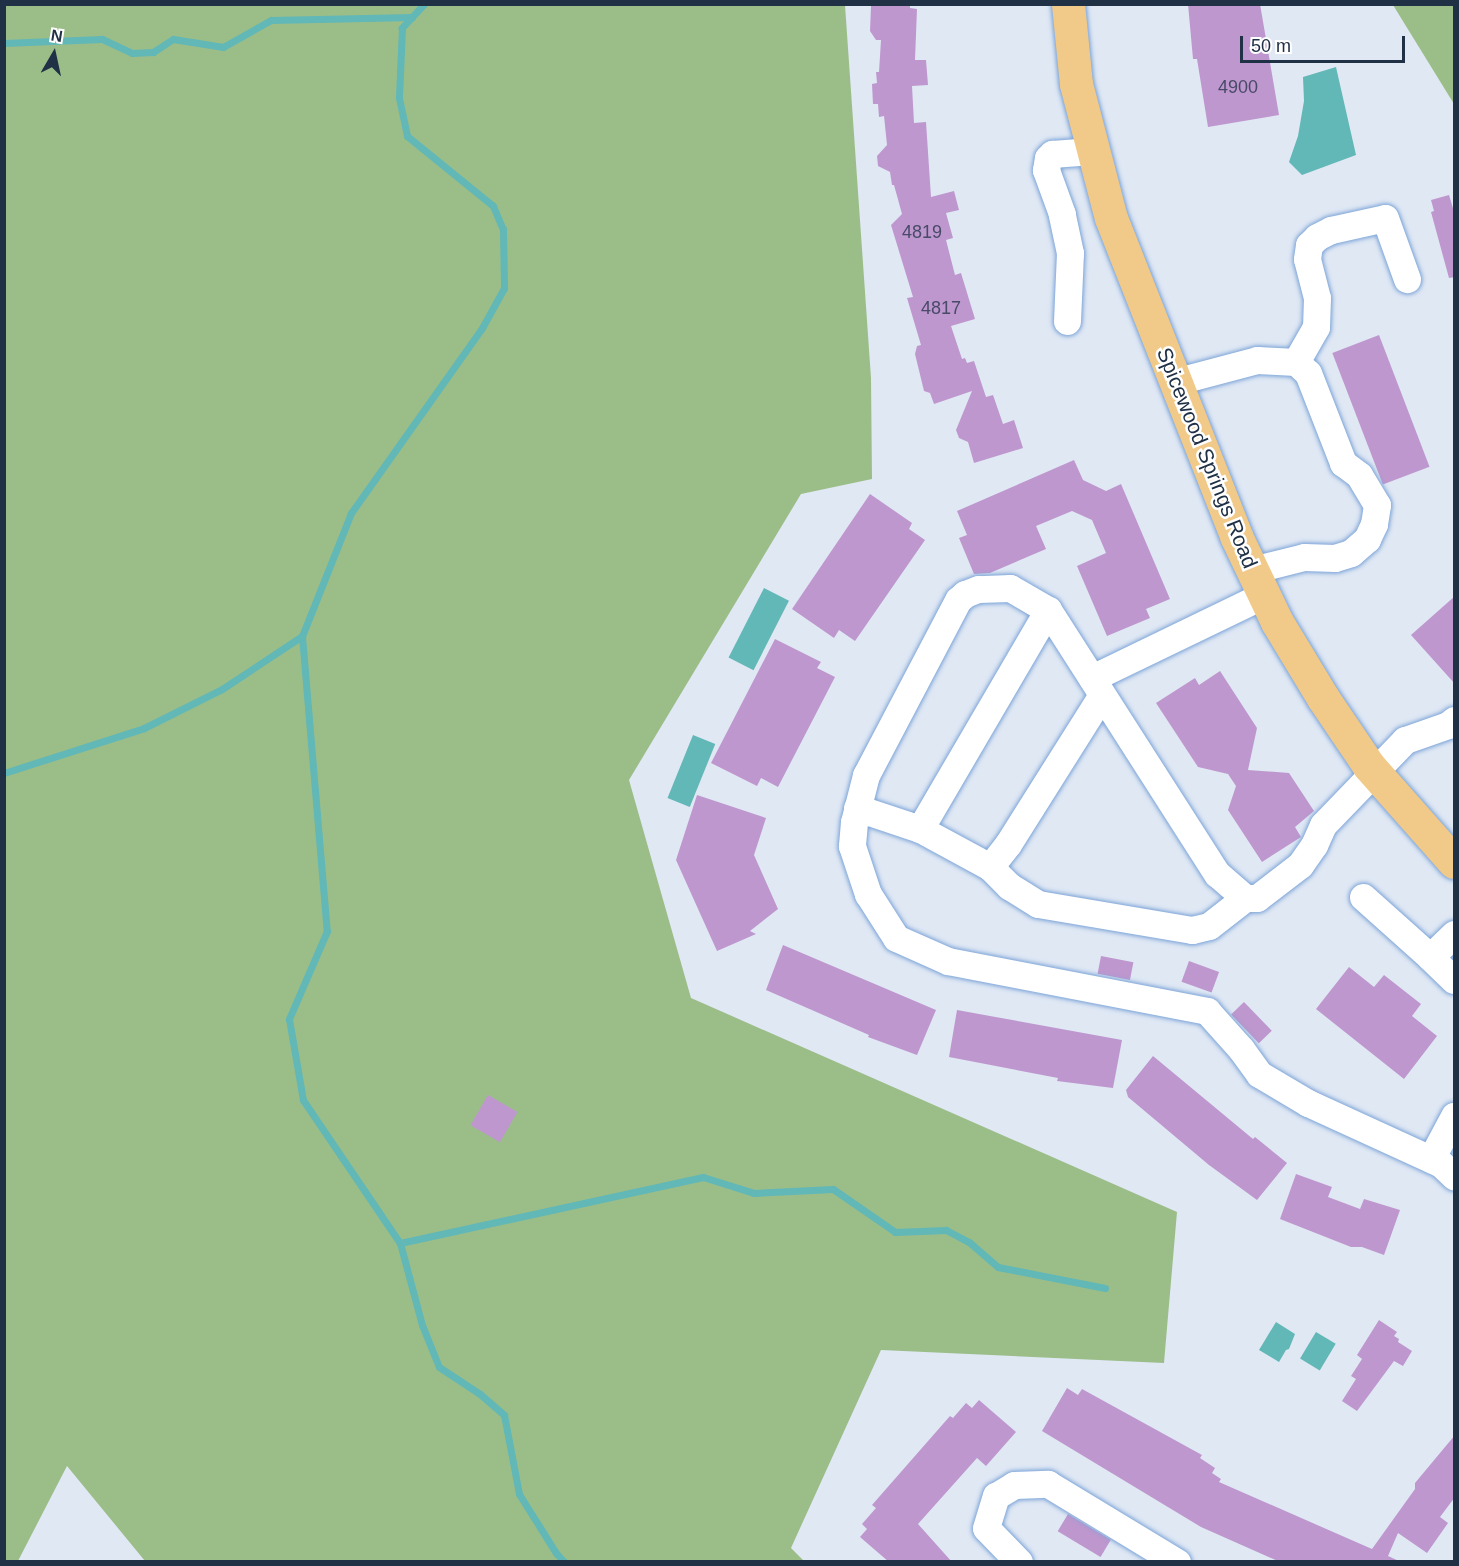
<!DOCTYPE html>
<html>
<head>
<meta charset="utf-8">
<style>
  body { margin:0 }
  #map { position:relative; width:1459px; height:1566px; overflow:hidden; background:#e0e8f4; font-family:Helvetica,sans-serif }
  div>[style] { position:absolute }
  [style*='--x'] { left:calc(var(--x)*1px); top:calc(var(--y)*1px); width:calc(var(--w)*1px); rotate:calc(var(--a)*1deg) }
  .forest>* { inset:0; background:#9bbe89 }
  .water>* { inset:0; background:#62b7b7; transform-origin:0 0 }
  .stream>* { height:7px; margin:-3.5px; padding:0 3.5px; transform-origin:3.5px; border-radius:3.5px; background:#62b7b7 }
  .building>* { inset:0; background:#be97ce; transform-origin:0 0 }
  .roads { filter:drop-shadow(0 0 2px #7ca4d8) drop-shadow(0 0 2px #7ca4d8) }
  .minor>* { height:27px; margin:-13.5px; padding:0 13.5px; transform-origin:13.5px; border-radius:13.5px; background:#fff }
  .major>* { height:33px; margin:-16.5px; padding:0 16.5px; transform-origin:16.5px; border-radius:16.5px; background:#f1ca89 }
  span { translate:-50% -50%; white-space:nowrap; text-align:center; line-height:1.15; -webkit-text-stroke:5px #fff; paint-order:stroke }
  .number-label { font-size:18px; color:#484a68 }
  .number-label span { -webkit-text-stroke-width:0 }
  .street-label { font-size:21px; color:#203146 }
  .frame { position:absolute; inset:0; border:6px solid #203146; pointer-events:none }
  .north { position:absolute; left:24px; top:24px; width:60px; height:60px; -webkit-text-stroke:4px #fff; paint-order:stroke; rotate:9deg; font-size:16px; font-weight:700; line-height:24px; text-align:center; color:#203146 }
  .north::after { content:''; display:block; margin:auto; width:21px; height:27px; background:#203146; clip-path:polygon(50% 0,100% 100%,50% 72%,0 100%) }
  .scale { position:absolute; left:1240px; top:36px; width:165px; height:27px; box-sizing:border-box; border:3px solid #203146; border-top:0; padding-left:8px; font-size:18px; line-height:21px; white-space:nowrap; color:#203146; -webkit-text-stroke:4px #fff; paint-order:stroke }
</style>
</head>
<body>
<div id="map">
  <div class="forest">
    <div style="clip-path:polygon(5px 5px,845px 5px,871px 378px,872px 479px,801px 494px,629px 780px,691px 998px,1177px 1212px,1164px 1363px,881px 1350px,791px 1548px,804px 1561px,145px 1561px,67px 1466px,18px 1561px,5px 1562px)"></div>
    <div style="clip-path:polygon(1393px 5px,1454px 5px,1454px 104px)"></div>
  </div>
  <div class="water">
    <div style="clip-path:polygon(1336px 67px,1356px 155px,1302px 175px,1289px 162px,1298px 136px,1304px 101px,1303px 77px)"></div>
    <div style="left:764px;top:588px;width:28px;height:78px;rotate:27deg"></div>
    <div style="left:693px;top:735px;width:24px;height:68px;rotate:22deg"></div>
    <div style="clip-path:polygon(1276px 1322px,1295px 1334px,1289px 1349px,1286px 1350px,1279px 1362px,1259px 1350px)"></div>
    <div style="left:1316px;top:1332px;width:23px;height:31px;rotate:31deg"></div>
  </div>
  <div class="stream">
    <div style="--x:424;--y:4;--w:33;--a:133"></div>
    <div style="--x:402;--y:28;--w:70;--a:92.5"></div>
    <div style="--x:399;--y:98;--w:39;--a:78"></div>
    <div style="--x:407;--y:136;--w:111;--a:39.1"></div>
    <div style="--x:493;--y:206;--w:25;--a:67"></div>
    <div style="--x:503;--y:229;--w:59;--a:89"></div>
    <div style="--x:504;--y:288;--w:46;--a:118.8"></div>
    <div style="--x:482;--y:328;--w:227;--a:125.3"></div>
    <div style="--x:351;--y:513;--w:132;--a:111.7"></div>
    <div style="--x:302;--y:636;--w:296;--a:85.2"></div>
    <div style="--x:327;--y:931;--w:96;--a:113.4"></div>
    <div style="--x:289;--y:1019;--w:82;--a:80.2"></div>
    <div style="--x:303;--y:1100;--w:173;--a:55.9"></div>
    <div style="--x:400;--y:1243;--w:85;--a:75"></div>
    <div style="--x:422;--y:1325;--w:45;--a:68"></div>
    <div style="--x:439;--y:1367;--w:49;--a:33.4"></div>
    <div style="--x:480;--y:1394;--w:32;--a:41"></div>
    <div style="--x:504;--y:1415;--w:80;--a:79.2"></div>
    <div style="--x:519;--y:1494;--w:70;--a:57.9"></div>
    <div style="--x:556;--y:1553;--w:12;--a:48"></div>
    <div style="--x:4;--y:43;--w:98;--a:-2.3"></div>
    <div style="--x:102;--y:39;--w:33;--a:25"></div>
    <div style="--x:132;--y:53;--w:21;--a:-3"></div>
    <div style="--x:153;--y:52;--w:24;--a:-33"></div>
    <div style="--x:173;--y:39;--w:51;--a:9.1"></div>
    <div style="--x:223;--y:47;--w:55;--a:-29.4"></div>
    <div style="--x:271;--y:20;--w:141;--a:-1.2"></div>
    <div style="--x:4;--y:773;--w:147;--a:-17.8"></div>
    <div style="--x:144;--y:728;--w:87;--a:-26.6"></div>
    <div style="--x:222;--y:689;--w:96;--a:-33.5"></div>
    <div style="--x:400;--y:1243;--w:310;--a:-12.3"></div>
    <div style="--x:703;--y:1177;--w:53;--a:17.4"></div>
    <div style="--x:754;--y:1193;--w:79;--a:-2.9"></div>
    <div style="--x:833;--y:1189;--w:75;--a:34.7"></div>
    <div style="--x:895;--y:1232;--w:51;--a:-2.2"></div>
    <div style="--x:946;--y:1230;--w:26;--a:28"></div>
    <div style="--x:969;--y:1242;--w:38;--a:41"></div>
    <div style="--x:998;--y:1267;--w:109;--a:11.1"></div>
  </div>
  <div class="building">
    <div style="clip-path:polygon(879px 4px,910px 4px,910px 8px,917px 9px,915px 60px,926px 60px,928px 85px,912px 86px,914px 123px,926px 122px,931px 197px,954px 191px,959px 210px,946px 213px,953px 238px,946px 240px,955px 275px,961px 273px,975px 319px,951px 326px,962px 359px,965px 358px,967px 363px,974px 361px,986px 397px,993px 395px,1003px 424px,1014px 420px,1023px 448px,974px 463px,968px 442px,959px 438px,956px 430px,972px 391px,934px 404px,930px 393px,924px 391px,915px 354px,917px 346px,921px 345px,907px 298px,913px 297px,891px 225px,902px 214px,894px 185px,892px 185px,890px 172px,878px 166px,877px 156px,887px 145px,884px 116px,879px 117px,878px 104px,873px 104px,872px 84px,877px 83px,876px 72px,879px 72px,881px 40px,876px 40px,870px 31px,871px 6px)"></div>
    <div style="clip-path:polygon(1188px 4px,1260px 4px,1279px 115px,1208px 127px,1197px 59px,1193px 59px)"></div>
    <div style="clip-path:polygon(1449px 195px,1455px 215px,1455px 277px,1449px 278px,1431px 212px,1434px 211px,1431px 200px)"></div>
    <div style="left:1379px;top:335px;width:141px;height:50px;rotate:69deg"></div>
    <div style="clip-path:polygon(1074px 460px,1083px 480px,1106px 491px,1121px 484px,1170px 599px,1146px 609px,1150px 618px,1107px 636px,1077px 566px,1106px 553px,1092px 520px,1072px 511px,1036px 526px,1046px 549px,990px 573px,974px 574px,959px 538px,967px 535px,957px 511px)"></div>
    <div style="clip-path:polygon(870px 494px,912px 523px,909px 529px,925px 540px,855px 641px,839px 630px,834px 638px,792px 609px)"></div>
    <div style="clip-path:polygon(1455px 596px,1455px 684px,1411px 635px)"></div>
    <div style="clip-path:polygon(775px 639px,821px 662px,817px 668px,835px 677px,778px 787px,761px 778px,757px 786px,711px 763px)"></div>
    <div style="clip-path:polygon(1220px 671px,1257px 728px,1248px 770px,1289px 773px,1314px 811px,1295px 827px,1301px 837px,1262px 862px,1228px 810px,1236px 786px,1228px 774px,1198px 767px,1156px 703px,1195px 678px,1199px 685px)"></div>
    <div style="clip-path:polygon(697px 795px,766px 818px,754px 855px,778px 909px,750px 931px,756px 934px,717px 951px,676px 860px)"></div>
    <div style="clip-path:polygon(783px 945px,936px 1010px,917px 1055px,868px 1037px,869px 1035px,766px 990px)"></div>
    <div style="left:1101px;top:956px;width:33px;height:18px;rotate:11deg"></div>
    <div style="left:1189px;top:961px;width:32px;height:22px;rotate:20deg"></div>
    <div style="clip-path:polygon(1349px 967px,1374px 987px,1384px 975px,1421px 1004px,1412px 1016px,1437px 1036px,1404px 1079px,1316px 1009px)"></div>
    <div style="left:1244px;top:1002px;width:40px;height:18px;rotate:46deg"></div>
    <div style="clip-path:polygon(957px 1010px,1122px 1040px,1113px 1088px,1057px 1081px,1058px 1078px,949px 1057px)"></div>
    <div style="clip-path:polygon(1153px 1056px,1253px 1139px,1255px 1137px,1287px 1163px,1257px 1200px,1209px 1165px,1128px 1097px,1126px 1090px)"></div>
    <div style="left:488px;top:1095px;width:34px;height:35px;rotate:30deg"></div>
    <div style="clip-path:polygon(1296px 1174px,1332px 1187px,1328px 1197px,1360px 1209px,1364px 1199px,1400px 1210px,1384px 1255px,1362px 1247px,1351px 1247px,1280px 1219px)"></div>
    <div style="clip-path:polygon(1379px 1320px,1397px 1332px,1394px 1336px,1399px 1339px,1398px 1342px,1412px 1351px,1403px 1366px,1394px 1361px,1357px 1411px,1342px 1401px,1356px 1379px,1351px 1376px,1362px 1359px,1357px 1355px)"></div>
    <div style="clip-path:polygon(1067px 1388px,1078px 1395px,1082px 1389px,1202px 1455px,1200px 1458px,1215px 1468px,1212px 1473px,1221px 1479px,1219px 1482px,1372px 1549px,1415px 1489px,1415px 1483px,1455px 1435px,1455px 1497px,1440px 1517px,1448px 1523px,1427px 1553px,1398px 1533px,1388px 1556px,1401px 1562px,1280px 1562px,1201px 1527px,1042px 1431px)"></div>
    <div style="clip-path:polygon(979px 1400px,1016px 1432px,986px 1466px,977px 1458px,918px 1524px,952px 1562px,889px 1562px,860px 1537px,867px 1529px,862px 1524px,876px 1508px,872px 1505px,950px 1416px,953px 1418px,966px 1403px,972px 1408px)"></div>
    <div style="left:1068px;top:1514px;width:50px;height:20px;rotate:31deg"></div>
  </div>
  <div class="roads">
    <div class="minor">
      <div style="--x:1067;--y:321;--w:68;--a:-87.5"></div>
      <div style="--x:1070;--y:253;--w:40;--a:-102"></div>
      <div style="--x:1062;--y:214;--w:47;--a:-110"></div>
      <div style="--x:1046;--y:170;--w:12;--a:-81"></div>
      <div style="--x:1048;--y:158;--w:6;--a:-45"></div>
      <div style="--x:1052;--y:154;--w:40;--a:-4.3"></div>
      <div style="--x:1296;--y:362;--w:40;--a:-60.3"></div>
      <div style="--x:1316;--y:327;--w:29;--a:-88"></div>
      <div style="--x:1317;--y:298;--w:40;--a:-104.4"></div>
      <div style="--x:1307;--y:259;--w:14;--a:-82"></div>
      <div style="--x:1309;--y:245;--w:11;--a:-45"></div>
      <div style="--x:1317;--y:237;--w:16;--a:-27"></div>
      <div style="--x:1331;--y:230;--w:55;--a:-12.5"></div>
      <div style="--x:1385;--y:218;--w:65;--a:70.2"></div>
      <div style="--x:1174;--y:382;--w:86;--a:-14.8"></div>
      <div style="--x:1257;--y:360;--w:39;--a:3"></div>
      <div style="--x:1296;--y:362;--w:16;--a:43"></div>
      <div style="--x:1308;--y:373;--w:97;--a:68.7"></div>
      <div style="--x:1343;--y:463;--w:20;--a:37"></div>
      <div style="--x:1359;--y:475;--w:35;--a:59"></div>
      <div style="--x:1377;--y:505;--w:19;--a:99"></div>
      <div style="--x:1374;--y:524;--w:17;--a:115"></div>
      <div style="--x:1367;--y:539;--w:21;--a:139"></div>
      <div style="--x:1351;--y:553;--w:17;--a:163"></div>
      <div style="--x:1335;--y:558;--w:31;--a:-178"></div>
      <div style="--x:1304;--y:557;--w:54;--a:166"></div>
      <div style="--x:1092;--y:678;--w:191;--a:-25.8"></div>
      <div style="--x:1454;--y:720;--w:8;--a:140"></div>
      <div style="--x:1448;--y:725;--w:46;--a:160.8"></div>
      <div style="--x:1405;--y:740;--w:118;--a:134"></div>
      <div style="--x:1323;--y:825;--w:22;--a:114"></div>
      <div style="--x:1314;--y:845;--w:24;--a:125"></div>
      <div style="--x:1300;--y:865;--w:54;--a:142.5"></div>
      <div style="--x:1257;--y:898;--w:12;--a:180"></div>
      <div style="--x:1245;--y:898;--w:37;--a:-139"></div>
      <div style="--x:1217;--y:874;--w:313;--a:-122.6"></div>
      <div style="--x:1048;--y:610;--w:44;--a:-149.9"></div>
      <div style="--x:1010;--y:588;--w:32;--a:178"></div>
      <div style="--x:978;--y:589;--w:14;--a:159"></div>
      <div style="--x:965;--y:594;--w:9;--a:139"></div>
      <div style="--x:958;--y:600;--w:198;--a:117.7"></div>
      <div style="--x:866;--y:775;--w:49;--a:104.3"></div>
      <div style="--x:854;--y:822;--w:24;--a:95"></div>
      <div style="--x:852;--y:846;--w:51;--a:71.6"></div>
      <div style="--x:868;--y:894;--w:52;--a:57.5"></div>
      <div style="--x:896;--y:938;--w:57;--a:23.9"></div>
      <div style="--x:948;--y:961;--w:264;--a:10.9"></div>
      <div style="--x:1207;--y:1011;--w:51;--a:48.2"></div>
      <div style="--x:1241;--y:1049;--w:31;--a:54"></div>
      <div style="--x:1259;--y:1074;--w:57;--a:30.6"></div>
      <div style="--x:1308;--y:1103;--w:146;--a:24.6"></div>
      <div style="--x:1441;--y:1164;--w:18;--a:43"></div>
      <div style="--x:857;--y:808;--w:66;--a:18.4"></div>
      <div style="--x:920;--y:829;--w:80;--a:28.5"></div>
      <div style="--x:990;--y:867;--w:29;--a:-52"></div>
      <div style="--x:1008;--y:844;--w:176;--a:-57.8"></div>
      <div style="--x:920;--y:829;--w:254;--a:-59.7"></div>
      <div style="--x:990;--y:867;--w:27;--a:45"></div>
      <div style="--x:1009;--y:886;--w:34;--a:32"></div>
      <div style="--x:1038;--y:904;--w:156;--a:9.6"></div>
      <div style="--x:1192;--y:930;--w:17;--a:-13"></div>
      <div style="--x:1209;--y:926;--w:46;--a:-37.9"></div>
      <div style="--x:1363;--y:897;--w:90;--a:41.8"></div>
      <div style="--x:1454;--y:934;--w:33;--a:136"></div>
      <div style="--x:1430;--y:957;--w:33;--a:44"></div>
      <div style="--x:1431;--y:1159;--w:49;--a:-61.9"></div>
      <div style="--x:1019;--y:1562;--w:47;--a:-134.1"></div>
      <div style="--x:986;--y:1528;--w:34;--a:-73"></div>
      <div style="--x:996;--y:1496;--w:21;--a:-31"></div>
      <div style="--x:1014;--y:1485;--w:34;--a:-2"></div>
      <div style="--x:1048;--y:1484;--w:151;--a:31.2"></div>
    </div>
    <div class="major">
      <div style="--x:1068;--y:4;--w:80;--a:84.3"></div>
      <div style="--x:1076;--y:84;--w:138;--a:75.4"></div>
      <div style="--x:1111;--y:218;--w:342;--a:68.5"></div>
      <div style="--x:1236;--y:536;--w:95;--a:64.5"></div>
      <div style="--x:1277;--y:622;--w:89;--a:58.8"></div>
      <div style="--x:1323;--y:698;--w:82;--a:55.9"></div>
      <div style="--x:1369;--y:766;--w:128;--a:48.5"></div>
    </div>
  </div>
  <div class="number-label">
    <span style="left:1238px;top:87px">4900</span>
    <span style="left:922px;top:232px">4819</span>
    <span style="left:941px;top:308px">4817</span>
  </div>
  <div class="street-label">
    <span style="left:1207px;top:458px;rotate:68deg">Spicewood Springs Road</span>
  </div>
  <div class="frame"></div>
  <div class="north">N</div>
  <div class="scale">50 m</div>
</div>
</body>
</html>
